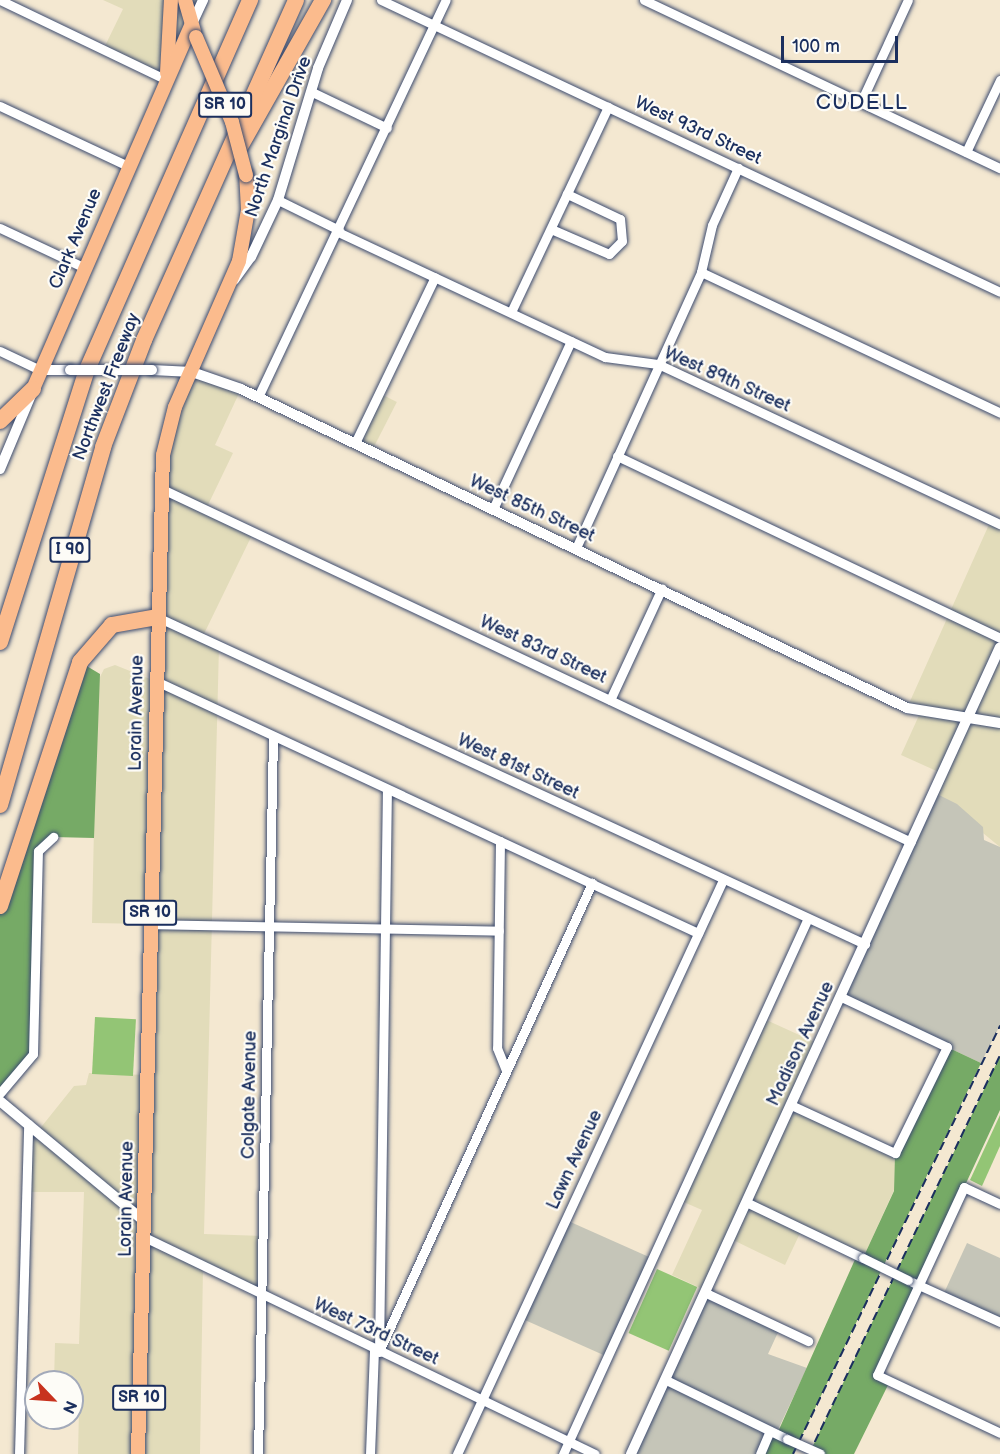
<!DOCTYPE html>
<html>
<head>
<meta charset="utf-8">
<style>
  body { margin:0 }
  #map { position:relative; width:1000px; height:1454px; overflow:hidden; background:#f4e8d1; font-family:"Balsamiq Sans",sans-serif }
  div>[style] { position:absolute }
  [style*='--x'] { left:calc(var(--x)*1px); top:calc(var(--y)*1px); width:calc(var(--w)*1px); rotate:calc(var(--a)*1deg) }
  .built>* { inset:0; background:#e2dcba; transform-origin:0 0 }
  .industrial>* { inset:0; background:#c5c5b8; transform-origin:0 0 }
  .green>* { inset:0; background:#93c575; transform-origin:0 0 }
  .forest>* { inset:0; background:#76aa66 }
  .roads { filter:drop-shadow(0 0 2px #3c4b6f) drop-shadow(0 0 2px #3c4b6f) }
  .minor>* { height:9px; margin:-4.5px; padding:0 4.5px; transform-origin:4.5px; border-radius:4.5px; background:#fff }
  .tertiary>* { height:10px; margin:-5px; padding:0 5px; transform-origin:5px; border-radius:5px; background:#fff }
  .primary>* { height:14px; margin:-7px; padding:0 7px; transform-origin:7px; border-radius:7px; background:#fbbb8d }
  .motorway>* { height:16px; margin:-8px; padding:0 8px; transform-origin:8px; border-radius:8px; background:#fbbb8d }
  .rail>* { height:2px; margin-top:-1px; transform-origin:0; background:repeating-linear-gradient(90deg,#1b2f5e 0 9px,transparent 0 13.5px) }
  .bridges { filter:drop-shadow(0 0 2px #3c4b6f) drop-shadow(0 0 2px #3c4b6f) }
  .minor-bridge>* { height:9px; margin:-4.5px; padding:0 4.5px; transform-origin:4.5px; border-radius:4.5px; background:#fff }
  .tertiary-bridge>* { height:10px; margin:-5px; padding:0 5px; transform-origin:5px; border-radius:5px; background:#fff }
  .primary-bridge>* { height:14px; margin:-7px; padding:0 7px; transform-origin:7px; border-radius:7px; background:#fbbb8d }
  span { translate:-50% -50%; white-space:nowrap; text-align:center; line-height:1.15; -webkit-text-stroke:4.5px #fdfcf7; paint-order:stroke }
  .shield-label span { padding:2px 4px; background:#fdfcf7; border:2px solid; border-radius:4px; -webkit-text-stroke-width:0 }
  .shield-label { font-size:16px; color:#1b2f5e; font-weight:700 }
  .street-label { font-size:18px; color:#1b2f5e }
  .quarter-label { font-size:21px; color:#1b2f5e; letter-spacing:1.5px }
  .north { position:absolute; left:24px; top:1370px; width:60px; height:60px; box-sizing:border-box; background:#fdfcf7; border:2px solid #a3aaba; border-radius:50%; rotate:115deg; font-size:16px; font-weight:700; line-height:24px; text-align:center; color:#1b2f5e }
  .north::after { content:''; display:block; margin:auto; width:21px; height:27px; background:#c8321e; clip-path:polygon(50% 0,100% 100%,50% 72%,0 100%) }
  .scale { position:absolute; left:781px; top:36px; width:117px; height:27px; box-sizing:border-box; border:3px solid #1b2f5e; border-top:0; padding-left:8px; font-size:18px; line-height:21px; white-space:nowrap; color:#1b2f5e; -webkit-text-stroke:4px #fdfcf7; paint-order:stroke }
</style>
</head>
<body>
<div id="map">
  <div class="built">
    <div style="clip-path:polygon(103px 0,199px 0,165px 77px,104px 48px,123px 9px)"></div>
    <div style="clip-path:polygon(192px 372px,241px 389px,215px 445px,233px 453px,206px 509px,254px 531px,202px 638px,219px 646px,204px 1234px,263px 1236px,262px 1296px,203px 1267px,200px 1454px,78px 1454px,79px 1409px,72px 1409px,72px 1382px,54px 1382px,55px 1343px,79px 1344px,84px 1192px,25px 1192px,28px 1124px,38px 1131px,74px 1086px,86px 1085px,89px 1073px,147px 1075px,149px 924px,92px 923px,97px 683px,104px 669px,115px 665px,155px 681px,163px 455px)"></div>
    <div style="left:379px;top:393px;width:20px;height:55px;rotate:27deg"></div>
    <div style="clip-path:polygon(991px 520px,1000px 524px,1000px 847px,933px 792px,941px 773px,901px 755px,921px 711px,907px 708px)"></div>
    <div style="clip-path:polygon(762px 1018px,819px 1044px,792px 1105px,895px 1153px,894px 1190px,863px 1258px,802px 1229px,785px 1265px,731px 1239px,707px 1291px,672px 1275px,702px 1210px,679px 1200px)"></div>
  </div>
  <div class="industrial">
    <div style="clip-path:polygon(933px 792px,957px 804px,983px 827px,984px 840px,1000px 847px,1000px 1025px,981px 1063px,841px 997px)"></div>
    <div style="left:566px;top:1220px;width:94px;height:108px;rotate:24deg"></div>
    <div style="clip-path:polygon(967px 1243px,1000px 1258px,1000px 1319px,944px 1293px)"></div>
    <div style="clip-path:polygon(706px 1293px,780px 1328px,768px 1354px,807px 1368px,776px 1434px,760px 1454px,631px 1454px)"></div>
  </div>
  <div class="green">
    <div style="left:95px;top:1017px;width:41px;height:57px;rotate:3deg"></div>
    <div style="clip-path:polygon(1000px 1115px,1000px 1146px,982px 1186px,970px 1180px)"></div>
    <div style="left:657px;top:1269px;width:44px;height:70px;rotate:24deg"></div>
  </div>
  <div class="forest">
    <div style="clip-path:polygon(80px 662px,100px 674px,94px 838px,53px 837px,38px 851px,33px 1054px,0 1093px,0 906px)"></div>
    <div style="clip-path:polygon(947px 1047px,981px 1063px,793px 1454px,760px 1454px,770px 1431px,777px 1434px,857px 1255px,863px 1258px,894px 1191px,895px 1153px)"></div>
    <div style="clip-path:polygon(1000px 1056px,1000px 1110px,877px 1375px,890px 1381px,854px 1454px,809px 1454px)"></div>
  </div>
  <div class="roads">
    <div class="minor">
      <div style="--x:0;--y:0;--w:185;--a:25.6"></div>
      <div style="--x:381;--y:0;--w:684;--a:25.25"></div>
      <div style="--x:644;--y:0;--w:394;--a:25.3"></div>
      <div style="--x:312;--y:92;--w:83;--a:25.6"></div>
      <div style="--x:861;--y:102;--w:112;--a:-65.3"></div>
      <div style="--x:0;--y:106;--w:141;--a:25.1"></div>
      <div style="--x:966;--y:152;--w:80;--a:-64.7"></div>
      <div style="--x:278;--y:200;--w:68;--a:26.2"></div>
      <div style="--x:0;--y:228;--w:92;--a:25.2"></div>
      <div style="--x:551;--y:229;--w:63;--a:23.3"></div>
      <div style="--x:609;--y:254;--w:18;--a:-45"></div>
      <div style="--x:622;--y:241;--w:22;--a:-95"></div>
      <div style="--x:620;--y:219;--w:59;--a:-154.7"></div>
      <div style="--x:338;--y:232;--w:295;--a:25.1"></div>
      <div style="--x:605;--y:357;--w:53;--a:7.5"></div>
      <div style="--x:658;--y:364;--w:378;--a:25.1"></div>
      <div style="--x:701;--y:272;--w:331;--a:25.2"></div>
      <div style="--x:511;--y:312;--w:227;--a:-64.7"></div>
      <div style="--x:0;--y:351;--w:44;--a:25.4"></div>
      <div style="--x:258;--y:397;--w:439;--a:-64.7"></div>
      <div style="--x:355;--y:443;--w:184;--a:-64.3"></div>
      <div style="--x:617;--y:456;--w:424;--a:25.4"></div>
      <div style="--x:160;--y:488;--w:830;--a:25.24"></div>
      <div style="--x:493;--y:509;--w:185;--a:-65.1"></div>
      <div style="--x:576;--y:548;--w:303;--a:-65.6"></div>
      <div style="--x:701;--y:272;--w:48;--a:-76.8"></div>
      <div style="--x:712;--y:225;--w:63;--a:-65.5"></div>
      <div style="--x:157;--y:617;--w:780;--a:24.79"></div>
      <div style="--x:156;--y:681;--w:598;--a:24.94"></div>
      <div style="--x:610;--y:700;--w:123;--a:-65.1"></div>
      <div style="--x:500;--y:841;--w:207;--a:90.8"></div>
      <div style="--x:497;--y:1048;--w:24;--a:68"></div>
      <div style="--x:149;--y:924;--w:350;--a:1.1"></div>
      <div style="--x:0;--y:1093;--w:51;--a:-49.8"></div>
      <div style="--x:33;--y:1054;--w:203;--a:-88.6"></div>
      <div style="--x:38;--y:851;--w:21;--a:-43"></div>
      <div style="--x:791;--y:1105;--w:115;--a:24.8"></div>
      <div style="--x:895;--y:1153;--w:118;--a:-63.9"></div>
      <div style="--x:947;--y:1047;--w:117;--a:-154.7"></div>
      <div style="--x:748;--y:1203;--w:127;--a:25.6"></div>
      <div style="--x:1000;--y:1204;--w:40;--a:-155"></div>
      <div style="--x:964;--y:1187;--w:207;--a:114.8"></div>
      <div style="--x:877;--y:1375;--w:136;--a:25.2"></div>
      <div style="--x:144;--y:1237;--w:500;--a:25.7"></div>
      <div style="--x:912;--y:1282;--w:97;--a:24.4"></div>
      <div style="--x:706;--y:1293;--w:113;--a:25.2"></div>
      <div style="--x:381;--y:1347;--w:510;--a:-65.55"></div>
      <div style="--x:379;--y:1352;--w:563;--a:-89.19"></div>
      <div style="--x:666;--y:1380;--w:135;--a:26"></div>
      <div style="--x:19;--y:1454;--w:330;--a:-88.4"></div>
      <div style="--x:258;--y:1454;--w:717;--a:-88.8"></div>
      <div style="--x:370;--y:1454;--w:104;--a:-87.8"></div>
      <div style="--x:457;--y:1454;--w:633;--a:-65.14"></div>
      <div style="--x:563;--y:1454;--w:589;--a:-65.44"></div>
      <div style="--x:760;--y:1454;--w:25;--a:-67"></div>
    </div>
    <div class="tertiary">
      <div style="--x:191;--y:26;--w:29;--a:-65"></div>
      <div style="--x:234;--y:280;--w:29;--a:-54"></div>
      <div style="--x:251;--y:257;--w:63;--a:-64.7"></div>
      <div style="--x:278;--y:200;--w:138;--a:-73.1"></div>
      <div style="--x:318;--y:68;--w:74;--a:-66.9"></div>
      <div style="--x:40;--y:370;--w:30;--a:0"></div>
      <div style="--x:152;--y:370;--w:40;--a:2.9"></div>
      <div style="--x:192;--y:372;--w:52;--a:19.1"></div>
      <div style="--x:241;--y:389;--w:738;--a:25.59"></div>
      <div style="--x:907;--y:708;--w:94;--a:9.2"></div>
      <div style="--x:0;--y:469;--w:80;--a:-67.3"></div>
      <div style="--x:0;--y:1101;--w:187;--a:39.8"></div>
      <div style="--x:631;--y:1454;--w:887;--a:-65.43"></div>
    </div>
    <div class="primary">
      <div style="--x:185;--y:0;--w:33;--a:74"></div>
      <div style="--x:167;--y:73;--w:73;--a:-86.9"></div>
      <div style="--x:33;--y:389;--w:396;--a:-66.5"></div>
      <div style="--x:138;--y:1454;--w:999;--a:-88.57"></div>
      <div style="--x:163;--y:455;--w:49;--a:-76"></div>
      <div style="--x:175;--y:407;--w:159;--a:-66.3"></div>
      <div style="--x:239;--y:261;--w:52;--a:-80"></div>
      <div style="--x:248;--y:210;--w:35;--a:-93"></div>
    </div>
    <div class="motorway">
      <div style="--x:241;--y:145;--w:167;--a:-60.5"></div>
      <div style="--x:0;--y:421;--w:46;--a:-44.1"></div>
      <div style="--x:0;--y:642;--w:283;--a:-72.3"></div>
      <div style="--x:86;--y:372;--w:407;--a:-66.2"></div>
      <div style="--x:0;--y:805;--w:373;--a:-73.9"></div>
      <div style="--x:103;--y:447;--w:115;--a:-69"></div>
      <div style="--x:144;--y:340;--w:372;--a:-65.9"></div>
      <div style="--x:0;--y:906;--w:257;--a:-71.8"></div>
      <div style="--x:80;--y:662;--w:49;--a:-49.1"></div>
      <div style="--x:112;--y:625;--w:46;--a:-10.1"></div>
    </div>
  </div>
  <div class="rail">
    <div style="--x:793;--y:1454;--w:476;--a:-64.2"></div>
    <div style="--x:809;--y:1454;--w:441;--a:-64.4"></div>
  </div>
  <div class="bridges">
    <div class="minor-bridge">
      <div style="--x:863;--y:1258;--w:50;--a:26.1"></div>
      <div style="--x:787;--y:1439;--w:36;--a:24"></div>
    </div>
    <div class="tertiary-bridge">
      <div style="--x:70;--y:370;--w:82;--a:0"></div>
    </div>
    <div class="primary-bridge">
      <div style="--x:196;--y:37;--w:92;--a:67"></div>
      <div style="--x:232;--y:122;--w:55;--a:75.2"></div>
    </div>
  </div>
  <div class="shield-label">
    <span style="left:225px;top:105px">SR 10</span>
    <span style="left:70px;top:550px">I 90</span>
    <span style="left:150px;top:913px">SR 10</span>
    <span style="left:139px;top:1398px">SR 10</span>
  </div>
  <div class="street-label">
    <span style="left:698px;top:131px;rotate:25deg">West 93rd Street</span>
    <span style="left:279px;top:137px;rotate:-71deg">North Marginal Drive</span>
    <span style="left:76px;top:239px;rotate:-67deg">Clark Avenue</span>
    <span style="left:727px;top:380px;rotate:24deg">West 89th Street</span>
    <span style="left:107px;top:387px;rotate:-69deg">Northwest Freeway</span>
    <span style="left:532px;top:509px;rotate:25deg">West 85th Street</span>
    <span style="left:543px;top:650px;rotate:25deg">West 83rd Street</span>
    <span style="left:137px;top:713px;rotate:-89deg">Lorain Avenue</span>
    <span style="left:518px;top:767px;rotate:25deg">West 81st Street</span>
    <span style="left:801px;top:1044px;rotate:-65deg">Madison Avenue</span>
    <span style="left:250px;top:1095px;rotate:-89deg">Colgate Avenue</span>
    <span style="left:575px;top:1160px;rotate:-65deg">Lawn Avenue</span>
    <span style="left:127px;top:1199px;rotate:-89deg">Lorain Avenue</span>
    <span style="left:376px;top:1332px;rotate:25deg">West 73rd Street</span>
  </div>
  <div class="quarter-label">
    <span style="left:862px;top:103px">CUDELL</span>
  </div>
  <div class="north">N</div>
  <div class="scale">100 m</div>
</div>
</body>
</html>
